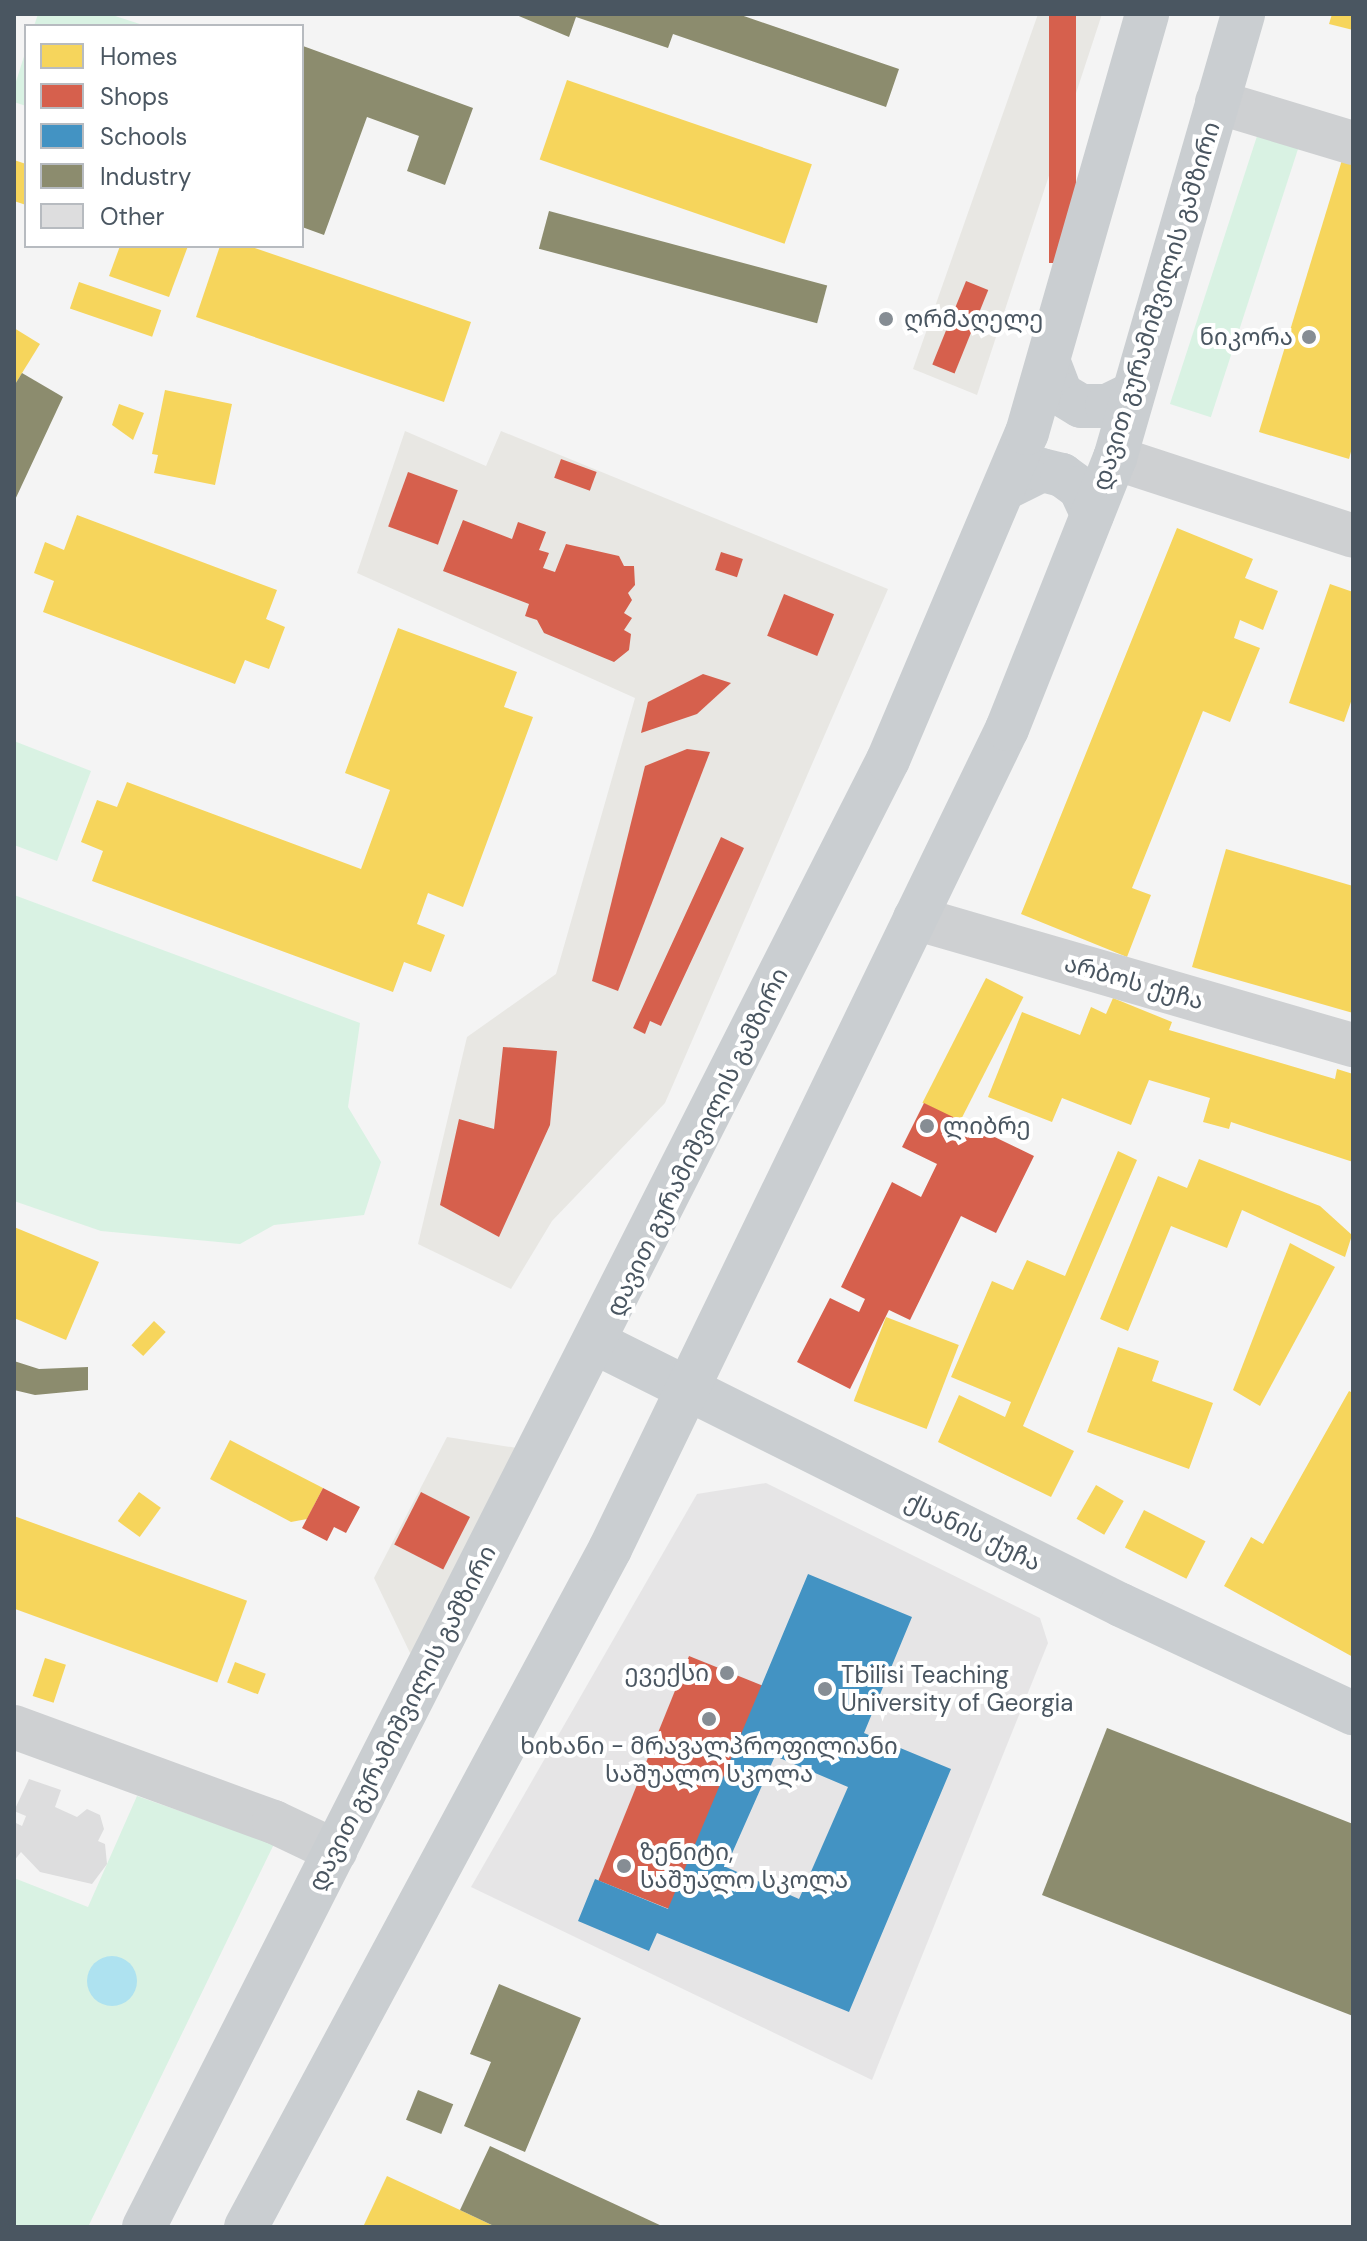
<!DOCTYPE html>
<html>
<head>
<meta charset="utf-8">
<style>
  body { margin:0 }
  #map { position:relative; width:1367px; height:2241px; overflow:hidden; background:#f4f4f4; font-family:"DM Sans","Noto Sans Georgian",sans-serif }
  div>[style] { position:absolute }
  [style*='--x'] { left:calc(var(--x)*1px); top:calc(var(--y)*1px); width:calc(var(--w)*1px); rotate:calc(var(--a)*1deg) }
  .commercial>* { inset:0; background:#e8e7e3 }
  .education>* { inset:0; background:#e6e5e6 }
  .green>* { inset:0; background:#d9f2e3; transform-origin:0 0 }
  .water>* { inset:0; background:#aee2f0 }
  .round { border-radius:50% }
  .homes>* { inset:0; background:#f6d55c; transform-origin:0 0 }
  .shops>* { inset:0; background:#d6604d; transform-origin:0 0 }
  .schools>* { inset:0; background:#4393c3 }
  .industry>* { inset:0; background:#8c8c6e; transform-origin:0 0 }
  .building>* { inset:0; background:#ddddde }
  .minor>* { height:44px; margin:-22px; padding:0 22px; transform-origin:22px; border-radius:22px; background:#ced0d2 }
  .major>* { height:44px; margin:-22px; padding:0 22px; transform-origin:22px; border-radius:22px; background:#caced1 }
  .dots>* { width:22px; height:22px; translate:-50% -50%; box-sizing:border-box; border:4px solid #fff; border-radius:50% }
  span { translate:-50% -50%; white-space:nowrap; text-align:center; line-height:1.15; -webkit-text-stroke:8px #fff; paint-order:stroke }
  .street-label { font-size:24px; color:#4a5661 }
  .poi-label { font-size:24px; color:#4a5661 }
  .left { translate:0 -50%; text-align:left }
  .right { translate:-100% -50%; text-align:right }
  .frame { position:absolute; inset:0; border:16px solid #4a5661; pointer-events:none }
  .legend { position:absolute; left:24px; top:24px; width:280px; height:224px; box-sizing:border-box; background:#fff; border:2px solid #b7bbc0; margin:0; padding:10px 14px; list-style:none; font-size:24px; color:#4a5661 }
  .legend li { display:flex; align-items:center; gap:16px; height:40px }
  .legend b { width:40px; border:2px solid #b7bbc0 }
</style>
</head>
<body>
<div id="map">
  <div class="commercial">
    <div style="clip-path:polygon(1038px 14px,1102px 14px,977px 395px,913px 369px)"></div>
    <div style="clip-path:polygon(405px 431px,486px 466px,501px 431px,888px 589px,665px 1103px,552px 1221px,511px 1289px,418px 1244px,467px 1037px,556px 974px,635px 698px,357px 573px)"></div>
    <div style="clip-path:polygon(447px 1437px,517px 1448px,411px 1655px,374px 1578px)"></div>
  </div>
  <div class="education">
    <div style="clip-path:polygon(766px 1483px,1040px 1618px,1048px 1643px,872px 2080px,471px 1887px,697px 1494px)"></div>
  </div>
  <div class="green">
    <div style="clip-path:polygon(38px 14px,109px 14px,146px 26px,34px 26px)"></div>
    <div style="clip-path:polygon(26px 50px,26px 106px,14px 102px,14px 88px)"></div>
    <div style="left:1258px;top:133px;width:43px;height:285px;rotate:18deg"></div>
    <div style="clip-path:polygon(14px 741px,91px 771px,57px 861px,14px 845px)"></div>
    <div style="clip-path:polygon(14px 895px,360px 1023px,348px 1107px,381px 1162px,364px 1215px,274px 1225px,240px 1244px,101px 1231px,14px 1201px)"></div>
    <div style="clip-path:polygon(137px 1796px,274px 1844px,88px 2227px,14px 2227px,14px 1878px,88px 1907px)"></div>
  </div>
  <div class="water">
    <div class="round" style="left:87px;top:1956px;width:50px;height:50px"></div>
  </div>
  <div class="homes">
    <div style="clip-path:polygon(1332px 14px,1353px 14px,1353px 30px,1329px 24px)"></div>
    <div style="left:567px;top:80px;width:259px;height:84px;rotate:19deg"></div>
    <div style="clip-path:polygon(14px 160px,26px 164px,26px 205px,14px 201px)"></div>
    <div style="clip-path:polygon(1342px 160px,1353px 164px,1353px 444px,1349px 459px,1259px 432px)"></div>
    <div style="clip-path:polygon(120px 246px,188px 246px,169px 297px,109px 276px)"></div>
    <div style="clip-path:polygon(220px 246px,249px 246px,471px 322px,444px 402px,196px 317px)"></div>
    <div style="left:79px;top:282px;width:87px;height:28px;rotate:19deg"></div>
    <div style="clip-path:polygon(14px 328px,40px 344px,14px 386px)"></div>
    <div style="clip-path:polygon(165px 390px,232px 404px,215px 485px,154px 473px,158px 455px,152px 454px)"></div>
    <div style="clip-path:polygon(119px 404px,144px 413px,133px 440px,112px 425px)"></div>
    <div style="clip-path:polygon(77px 515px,277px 590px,266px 619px,285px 627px,269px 669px,245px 660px,235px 684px,43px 612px,54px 581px,34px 573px,45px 542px,64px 550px)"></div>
    <div style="clip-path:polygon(1177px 528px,1253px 559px,1245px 578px,1278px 591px,1263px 630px,1240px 620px,1234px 638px,1260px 648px,1230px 722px,1203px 711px,1132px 888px,1151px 895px,1127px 957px,1021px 914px)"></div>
    <div style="clip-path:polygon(1330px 584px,1353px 592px,1353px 696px,1344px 722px,1289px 703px)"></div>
    <div style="clip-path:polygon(398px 628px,517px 672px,504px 707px,533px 717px,463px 907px,428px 893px,417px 924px,445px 935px,431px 972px,404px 962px,393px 992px,92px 881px,103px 851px,81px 842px,97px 800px,117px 807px,127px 782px,361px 869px,390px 790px,345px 773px)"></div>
    <div style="clip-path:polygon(1226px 849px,1353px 886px,1353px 1013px,1192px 967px)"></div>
    <div style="left:986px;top:978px;width:42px;height:140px;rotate:27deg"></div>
    <div style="clip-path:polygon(1113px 998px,1172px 1022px,1169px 1030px,1335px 1079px,1337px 1069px,1353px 1074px,1353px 1162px,1231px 1122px,1229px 1129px,1203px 1122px,1210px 1098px,1149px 1080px,1131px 1125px,1062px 1098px,1052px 1122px,988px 1097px,1022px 1012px,1080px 1035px,1091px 1007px,1106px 1014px)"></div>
    <div style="clip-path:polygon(1118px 1151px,1137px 1160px,1023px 1426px,1074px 1451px,1051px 1497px,938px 1442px,959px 1395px,1005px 1417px,1011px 1402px,951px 1377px,992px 1281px,1013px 1290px,1027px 1260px,1065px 1276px)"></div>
    <div style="clip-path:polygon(1199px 1159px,1320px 1206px,1352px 1235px,1345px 1257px,1242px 1210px,1227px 1248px,1171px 1226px,1128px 1331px,1100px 1319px,1158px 1176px,1187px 1188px)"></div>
    <div style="clip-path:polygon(14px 1227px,99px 1262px,66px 1340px,14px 1318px)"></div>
    <div style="clip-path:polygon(1290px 1243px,1335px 1267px,1260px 1406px,1233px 1390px)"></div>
    <div style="left:886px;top:1317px;width:78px;height:90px;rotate:21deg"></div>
    <div style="left:154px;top:1321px;width:16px;height:33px;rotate:43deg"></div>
    <div style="clip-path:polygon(1118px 1347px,1159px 1361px,1152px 1381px,1213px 1403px,1189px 1469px,1087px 1432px)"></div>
    <div style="clip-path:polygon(1349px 1391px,1353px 1393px,1353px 1657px,1224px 1586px,1251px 1537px,1263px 1544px)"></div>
    <div style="clip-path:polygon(230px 1440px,323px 1488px,307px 1519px,291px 1522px,210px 1479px)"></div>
    <div style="left:1096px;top:1485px;width:32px;height:39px;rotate:30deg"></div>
    <div style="left:139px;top:1492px;width:27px;height:36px;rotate:36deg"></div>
    <div style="left:1144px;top:1510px;width:69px;height:42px;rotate:27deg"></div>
    <div style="left:14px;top:1516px;width:248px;height:87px;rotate:20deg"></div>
    <div style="left:45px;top:1658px;width:22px;height:40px;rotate:18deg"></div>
    <div style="left:235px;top:1662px;width:33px;height:22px;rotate:21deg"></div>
    <div style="clip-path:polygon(387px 2176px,460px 2210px,496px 2227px,363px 2227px)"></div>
  </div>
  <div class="shops">
    <div style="left:1049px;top:14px;width:27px;height:249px"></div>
    <div style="left:966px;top:281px;width:24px;height:90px;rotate:22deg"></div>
    <div style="left:561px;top:459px;width:38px;height:20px;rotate:20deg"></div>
    <div style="left:408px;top:472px;width:53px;height:58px;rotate:20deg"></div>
    <div style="clip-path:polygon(463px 520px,512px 539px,518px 522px,546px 532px,539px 550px,549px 553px,543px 568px,555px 572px,566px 544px,619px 556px,624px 566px,634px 566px,635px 585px,628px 593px,632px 600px,624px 613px,632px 618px,624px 630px,631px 634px,629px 650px,614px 662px,544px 633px,537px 620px,525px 616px,529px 604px,443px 571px)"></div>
    <div style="left:721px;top:552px;width:23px;height:19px;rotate:18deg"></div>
    <div style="left:784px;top:594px;width:54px;height:45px;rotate:22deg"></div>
    <div style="clip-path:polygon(703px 674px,731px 683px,697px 714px,641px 733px,648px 702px)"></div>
    <div style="clip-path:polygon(687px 749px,710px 752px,618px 991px,592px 981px,645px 766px)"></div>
    <div style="clip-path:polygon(721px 837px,744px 848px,661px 1026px,650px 1021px,645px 1034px,633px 1028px)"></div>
    <div style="clip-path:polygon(503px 1047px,557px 1051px,550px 1125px,499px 1237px,440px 1205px,459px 1119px,494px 1129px)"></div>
    <div style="clip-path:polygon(924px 1103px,1034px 1156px,996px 1233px,961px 1216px,910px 1320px,889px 1310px,850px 1389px,797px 1362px,830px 1298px,859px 1312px,865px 1299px,841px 1287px,892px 1182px,921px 1197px,937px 1164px,902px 1147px)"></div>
    <div style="clip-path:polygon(323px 1488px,360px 1507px,346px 1533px,334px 1527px,327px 1541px,302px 1528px)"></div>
    <div style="left:421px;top:1492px;width:55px;height:59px;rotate:27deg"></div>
    <div style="left:689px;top:1656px;width:79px;height:242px;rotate:22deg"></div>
  </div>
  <div class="schools">
    <div style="clip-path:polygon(evenodd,808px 1574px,912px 1617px,864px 1733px,951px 1769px,849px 2012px,657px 1933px,649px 1951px,578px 1921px,595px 1879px,668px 1909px,808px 1574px,775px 1756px,848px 1787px,799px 1899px,726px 1867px,775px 1756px)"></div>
  </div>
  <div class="industry">
    <div style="clip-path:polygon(514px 14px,738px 14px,899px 69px,886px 107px,673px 34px,668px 48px,576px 17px,569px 37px)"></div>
    <div style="clip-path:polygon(303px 46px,473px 108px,445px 185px,407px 171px,419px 136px,367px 117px,324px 235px,302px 227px)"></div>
    <div style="left:549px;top:211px;width:288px;height:39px;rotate:15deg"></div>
    <div style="clip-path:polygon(22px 373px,63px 397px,14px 502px,14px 386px)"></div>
    <div style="clip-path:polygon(14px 1361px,39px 1369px,88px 1367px,88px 1390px,35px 1395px,14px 1390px)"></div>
    <div style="clip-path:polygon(1107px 1728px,1353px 1824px,1353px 2016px,1042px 1895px)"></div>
    <div style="clip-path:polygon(499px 1984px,581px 2018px,525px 2152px,464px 2126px,491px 2062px,470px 2054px)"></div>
    <div style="left:418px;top:2090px;width:38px;height:32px;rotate:22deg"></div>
    <div style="clip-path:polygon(490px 2146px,664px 2227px,496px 2227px,460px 2210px)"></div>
  </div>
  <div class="building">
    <div style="clip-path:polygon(29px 1779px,61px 1790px,55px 1807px,77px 1817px,87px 1809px,100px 1815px,104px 1829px,98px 1841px,105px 1844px,107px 1864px,92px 1884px,40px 1872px,21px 1852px,14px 1861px,14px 1822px,22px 1826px,26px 1816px,14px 1811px)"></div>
  </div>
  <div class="minor">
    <div style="--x:1217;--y:102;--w:142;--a:16.8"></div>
    <div style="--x:1115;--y:458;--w:250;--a:18.1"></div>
    <div style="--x:915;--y:918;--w:456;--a:16.2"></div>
    <div style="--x:14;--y:1727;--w:277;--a:20.1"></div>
    <div style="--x:274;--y:1822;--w:68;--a:25.4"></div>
  </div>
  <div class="major">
    <div style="--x:1049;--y:363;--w:33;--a:69"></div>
    <div style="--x:1061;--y:394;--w:23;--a:31"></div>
    <div style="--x:1081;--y:406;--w:26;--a:0"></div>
    <div style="--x:1107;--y:406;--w:28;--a:-26"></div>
    <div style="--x:1006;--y:488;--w:40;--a:-26.6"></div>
    <div style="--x:1042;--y:470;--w:21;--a:14"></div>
    <div style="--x:1062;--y:475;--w:22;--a:36"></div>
    <div style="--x:1080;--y:488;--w:29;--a:65"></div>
    <div style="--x:596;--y:1343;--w:587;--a:26.52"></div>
    <div style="--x:1121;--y:1605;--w:256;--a:25"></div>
    <div style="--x:144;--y:2227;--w:1645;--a:-63.11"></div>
    <div style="--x:888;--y:760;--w:355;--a:-67"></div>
    <div style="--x:1027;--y:433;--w:436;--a:-74"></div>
    <div style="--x:246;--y:2227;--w:770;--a:-61.77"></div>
    <div style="--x:610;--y:1549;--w:911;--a:-64.17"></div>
    <div style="--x:1007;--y:729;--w:292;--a:-68.3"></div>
    <div style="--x:1115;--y:458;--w:462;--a:-73.9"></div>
  </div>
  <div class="dots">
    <div style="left:886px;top:319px;background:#868d94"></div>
    <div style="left:1309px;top:337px;background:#868d94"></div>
    <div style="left:927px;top:1126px;background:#868d94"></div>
    <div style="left:727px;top:1673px;background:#868d94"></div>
    <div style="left:825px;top:1689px;background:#868d94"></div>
    <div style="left:709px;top:1719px;background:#868d94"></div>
    <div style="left:624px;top:1866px;background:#868d94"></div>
  </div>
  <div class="street-label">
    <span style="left:1156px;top:306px;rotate:-73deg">დავით გურამიშვილის გამზირი</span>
    <span style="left:1134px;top:982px;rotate:16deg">არბოს ქუჩა</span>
    <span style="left:697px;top:1142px;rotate:-64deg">დავით გურამიშვილის გამზირი</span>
    <span style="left:973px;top:1532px;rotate:26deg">ქსანის ქუჩა</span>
    <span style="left:402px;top:1718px;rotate:-63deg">დავით გურამიშვილის გამზირი</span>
  </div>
  <div class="poi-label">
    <span class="left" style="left:904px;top:319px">ღრმაღელე</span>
    <span class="right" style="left:1293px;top:337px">ნიკორა</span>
    <span class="left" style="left:943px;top:1126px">ლიბრე</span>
    <span class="right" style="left:709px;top:1673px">ევექსი</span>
    <span class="left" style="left:841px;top:1689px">Tbilisi Teaching<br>University of Georgia</span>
    <span style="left:709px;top:1760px">ხიხანი - მრავალპროფილიანი<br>საშუალო სკოლა</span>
    <span class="left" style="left:640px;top:1866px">ზენიტი,<br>საშუალო სკოლა</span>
  </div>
  <div class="frame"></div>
  <ul class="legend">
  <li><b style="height:22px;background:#f6d55c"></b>Homes</li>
  <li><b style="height:22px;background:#d6604d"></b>Shops</li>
  <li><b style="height:22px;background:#4393c3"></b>Schools</li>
  <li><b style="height:22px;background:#8c8c6e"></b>Industry</li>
  <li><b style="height:22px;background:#ddddde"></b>Other</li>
  </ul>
</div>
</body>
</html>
